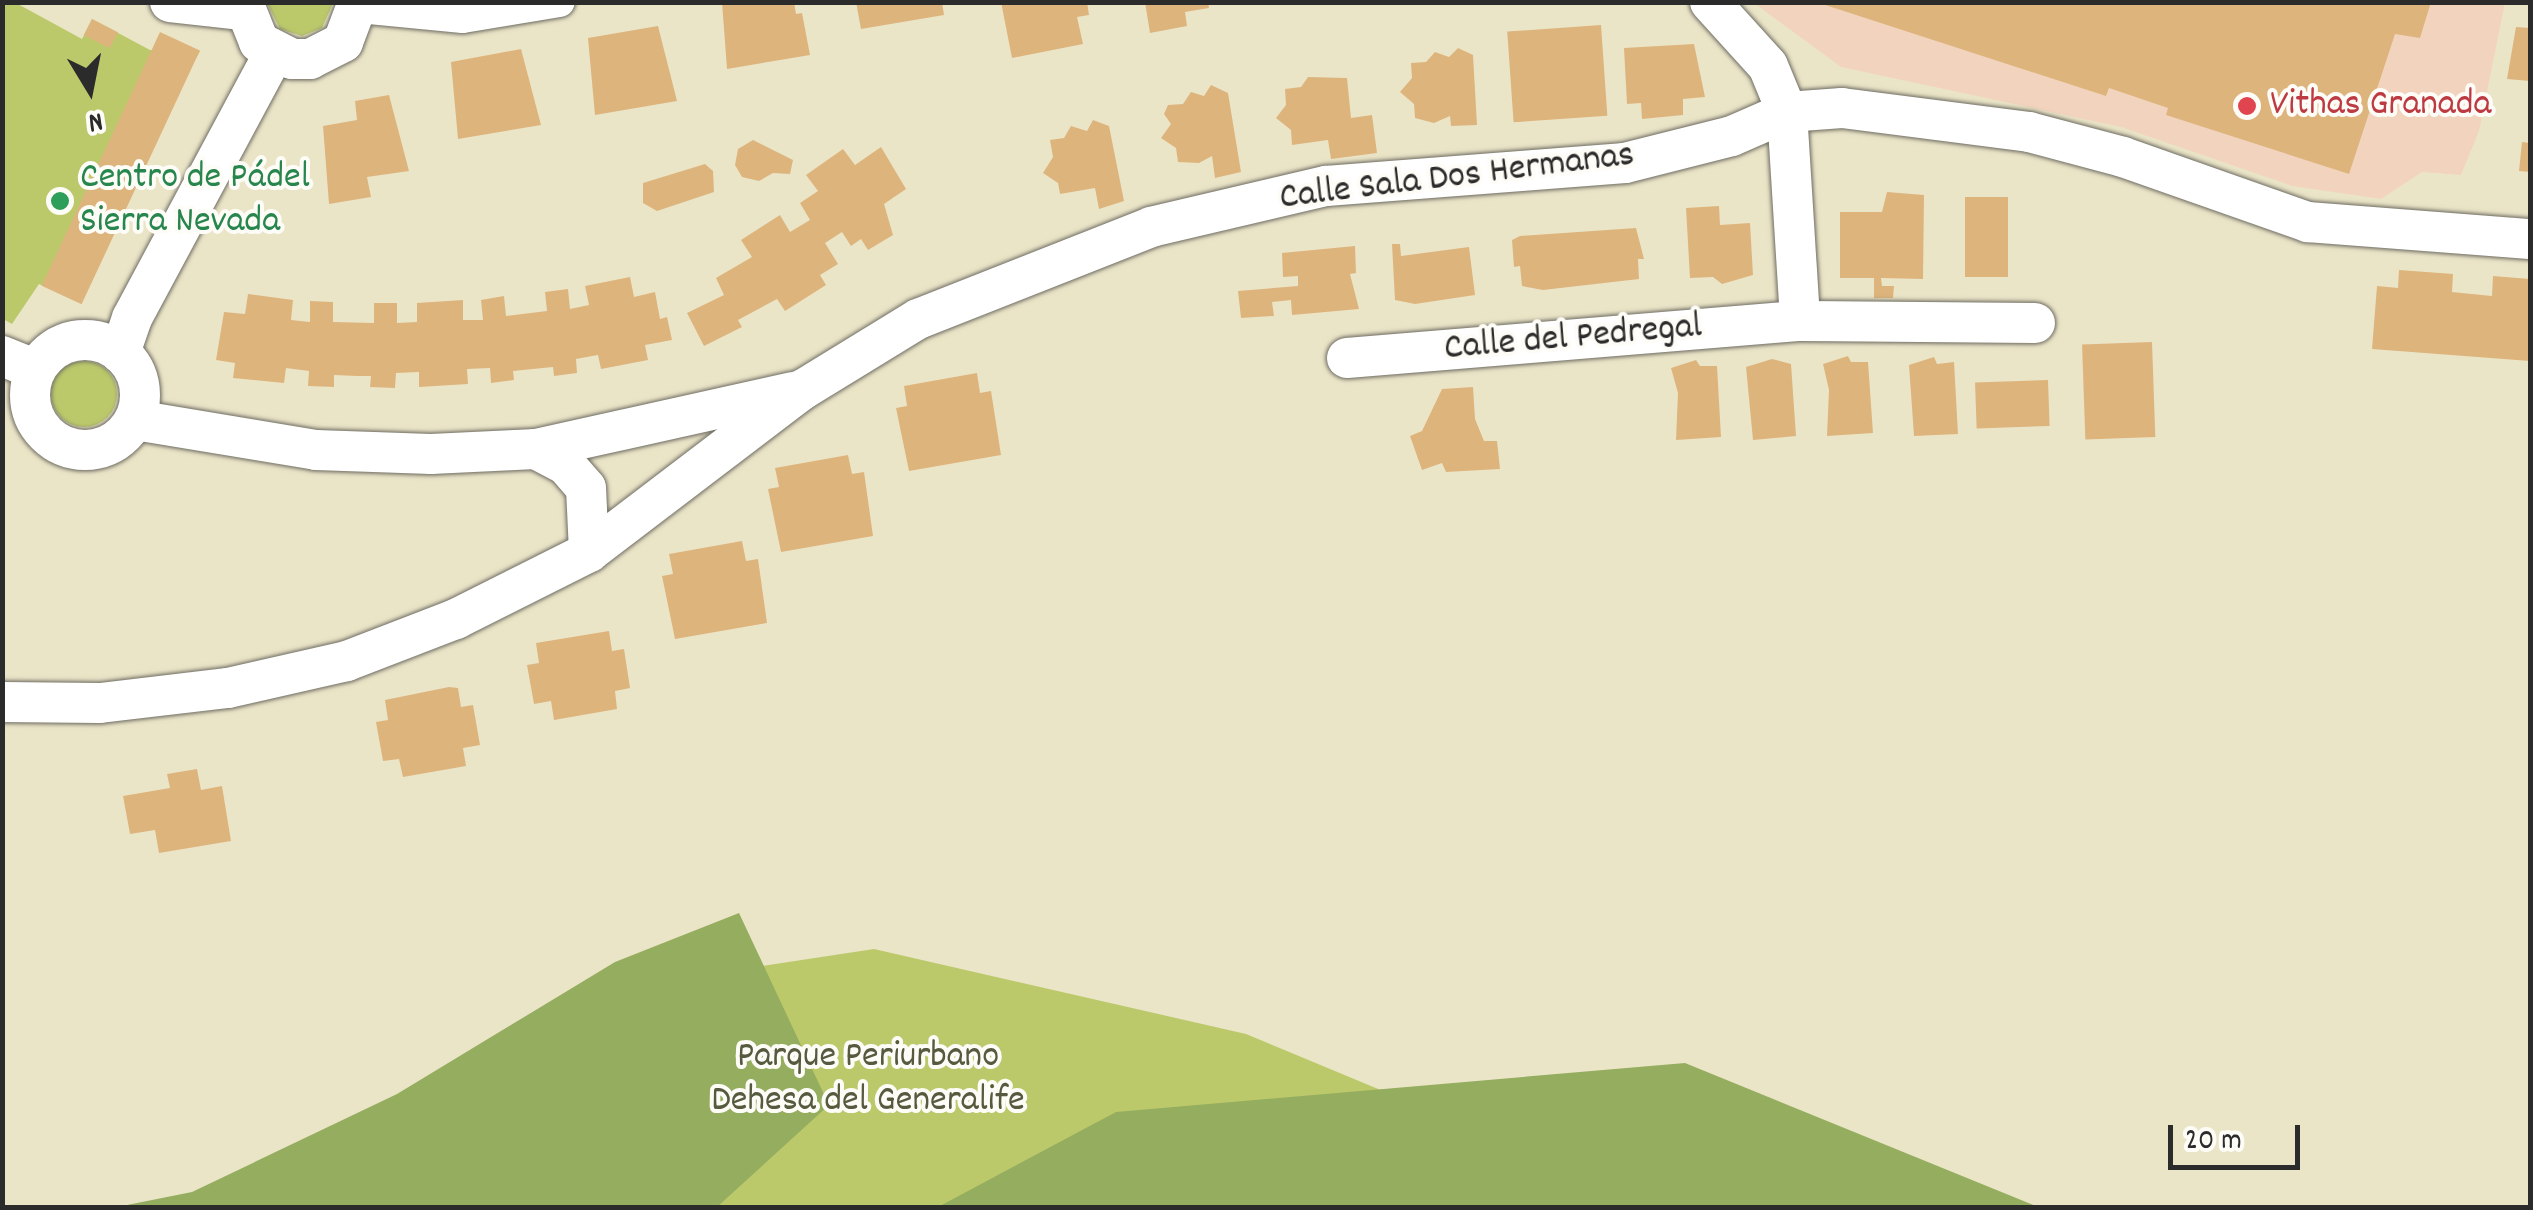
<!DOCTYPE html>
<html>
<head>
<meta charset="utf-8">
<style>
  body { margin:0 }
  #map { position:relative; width:2533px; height:1210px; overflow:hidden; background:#ebe5c8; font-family:Dekko,sans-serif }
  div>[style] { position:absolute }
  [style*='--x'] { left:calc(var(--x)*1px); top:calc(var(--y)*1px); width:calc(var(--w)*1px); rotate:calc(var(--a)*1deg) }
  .built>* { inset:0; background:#f2d4be }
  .green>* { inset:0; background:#bcc96b }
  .round { border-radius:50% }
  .forest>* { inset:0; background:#95ad5f }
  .building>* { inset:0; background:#deb47d; transform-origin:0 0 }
  .roads { filter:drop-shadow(0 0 2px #6e6c62) drop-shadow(0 0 2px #6e6c62) }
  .pedestrian>* { height:30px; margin:-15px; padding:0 15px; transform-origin:15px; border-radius:15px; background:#fff }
  .minor>* { height:40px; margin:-20px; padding:0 20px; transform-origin:20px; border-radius:20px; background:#fff }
  .minor>.ring { margin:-20px; padding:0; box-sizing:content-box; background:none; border:40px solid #fff; border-radius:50% }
  .dots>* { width:28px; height:28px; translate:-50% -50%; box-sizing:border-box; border:5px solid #fdfcf7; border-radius:50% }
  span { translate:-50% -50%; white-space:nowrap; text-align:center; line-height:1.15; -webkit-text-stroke:8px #fdfcf7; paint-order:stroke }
  .health-label { font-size:38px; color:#be3a42 }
  .left { translate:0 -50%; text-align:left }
  .street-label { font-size:38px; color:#2b2b2b }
  .leisure-label { font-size:38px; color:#27864d }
  .park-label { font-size:38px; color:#565a3e }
  .frame { position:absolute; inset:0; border:5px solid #2b2b2b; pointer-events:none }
  .north { position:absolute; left:40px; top:40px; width:100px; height:100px; -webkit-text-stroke:8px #fdfcf7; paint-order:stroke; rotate:170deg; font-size:28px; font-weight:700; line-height:40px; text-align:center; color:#2b2b2b }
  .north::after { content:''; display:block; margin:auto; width:35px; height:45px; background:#2b2b2b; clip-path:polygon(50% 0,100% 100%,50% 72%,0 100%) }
  .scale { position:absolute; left:2168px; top:1125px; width:132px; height:45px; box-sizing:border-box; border:5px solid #2b2b2b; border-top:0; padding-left:12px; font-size:30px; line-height:35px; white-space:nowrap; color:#2b2b2b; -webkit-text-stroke:8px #fdfcf7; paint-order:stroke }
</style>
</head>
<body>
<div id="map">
  <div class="built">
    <div style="clip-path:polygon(1754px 3px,2505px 3px,2479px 131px,2461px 175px,2422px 172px,2381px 199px,2292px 186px,2121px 127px,1841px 67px)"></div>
  </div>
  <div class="green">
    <div style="clip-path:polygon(3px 3px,16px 3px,82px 39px,92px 19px,150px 50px,200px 51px,65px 296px,39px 284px,12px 324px,3px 319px)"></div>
    <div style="clip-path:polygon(267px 3px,333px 3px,322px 28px,302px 36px,280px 29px)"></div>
    <div class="round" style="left:51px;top:361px;width:66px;height:66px"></div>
    <div style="clip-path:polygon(874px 949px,1246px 1034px,1508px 1143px,1576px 1208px,195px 1208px,729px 971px)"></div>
  </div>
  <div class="forest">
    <div style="clip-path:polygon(739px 913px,829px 1105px,717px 1207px,117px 1207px,192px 1192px,397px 1094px,615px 962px)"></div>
    <div style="clip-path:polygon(1685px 1063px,2038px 1207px,938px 1207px,1116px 1112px)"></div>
  </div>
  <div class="building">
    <div style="clip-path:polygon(722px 2px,794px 2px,796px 14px,802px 13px,810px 55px,727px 69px)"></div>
    <div style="clip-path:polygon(856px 2px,942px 2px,944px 15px,861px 29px)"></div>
    <div style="clip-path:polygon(1001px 2px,1087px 2px,1089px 15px,1077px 17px,1083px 44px,1012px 58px)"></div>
    <div style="clip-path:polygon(1145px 2px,1208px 2px,1209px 8px,1185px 12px,1187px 26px,1150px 33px)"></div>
    <div style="clip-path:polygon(1816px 2px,2431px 2px,2420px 38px,2395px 34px,2349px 174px,2166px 115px,2168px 108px,2109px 88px,2106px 96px)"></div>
    <div style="left:92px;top:19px;width:29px;height:18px;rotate:27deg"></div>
    <div style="left:1601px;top:25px;width:91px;height:94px;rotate:86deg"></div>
    <div style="clip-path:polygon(658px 26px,677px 101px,595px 115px,588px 38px)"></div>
    <div style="clip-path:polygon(2516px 27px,2530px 28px,2530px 81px,2507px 79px)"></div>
    <div style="left:160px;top:32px;width:44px;height:280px;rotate:25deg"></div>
    <div style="clip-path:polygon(1694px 44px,1705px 97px,1683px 99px,1683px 115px,1642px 119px,1641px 103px,1627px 104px,1624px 48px)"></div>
    <div style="clip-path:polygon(1458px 48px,1473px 55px,1477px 125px,1451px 126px,1450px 116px,1434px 123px,1415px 118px,1414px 104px,1400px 92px,1412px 78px,1411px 63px,1426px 62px,1435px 52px,1449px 57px)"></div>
    <div style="clip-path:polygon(521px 49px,541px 125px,458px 139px,451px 62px)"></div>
    <div style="clip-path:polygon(1308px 77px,1347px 78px,1351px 118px,1372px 115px,1377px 153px,1331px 159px,1328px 140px,1292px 145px,1291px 130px,1276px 118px,1286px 105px,1285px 89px,1301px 87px)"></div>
    <div style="clip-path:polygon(1211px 85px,1228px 93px,1241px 172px,1215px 178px,1212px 156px,1199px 163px,1178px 162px,1176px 148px,1161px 138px,1171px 124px,1164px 114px,1168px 105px,1183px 104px,1191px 92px,1204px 96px)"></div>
    <div style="clip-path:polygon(389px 95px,409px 171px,367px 177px,371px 197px,329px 204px,323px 126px,357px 120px,355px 101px)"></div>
    <div style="clip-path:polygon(1093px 120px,1109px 126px,1124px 201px,1099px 209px,1095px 188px,1060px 194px,1058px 183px,1043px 173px,1053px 157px,1050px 140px,1064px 138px,1071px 126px,1087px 131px)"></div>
    <div style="clip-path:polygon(753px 140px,793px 160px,790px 174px,773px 173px,759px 181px,742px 177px,735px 165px,738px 149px)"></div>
    <div style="clip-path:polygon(2522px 142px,2530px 143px,2530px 172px,2519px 171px)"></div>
    <div style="clip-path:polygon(881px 147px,906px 189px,884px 204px,893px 235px,868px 250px,861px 239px,851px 246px,842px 232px,825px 243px,838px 264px,820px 275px,826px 285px,785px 311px,777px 299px,738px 320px,742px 327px,704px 346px,687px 313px,724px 295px,716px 278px,752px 257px,741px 240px,780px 215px,790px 232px,810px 220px,800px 203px,818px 191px,806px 175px,843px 149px,855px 165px)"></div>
    <div style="clip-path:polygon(705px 164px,713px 171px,714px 192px,657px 211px,643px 203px,643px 183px)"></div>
    <div style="clip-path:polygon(1887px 192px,1924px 195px,1923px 279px,1881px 278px,1882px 286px,1894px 286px,1893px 298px,1874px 298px,1874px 278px,1840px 278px,1840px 212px,1882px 212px)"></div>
    <div style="left:1965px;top:197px;width:43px;height:80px"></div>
    <div style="clip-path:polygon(1719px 206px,1720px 225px,1750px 223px,1753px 275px,1722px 284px,1713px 277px,1690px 278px,1686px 208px)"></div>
    <div style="clip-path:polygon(1636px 228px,1644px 259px,1638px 259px,1639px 279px,1543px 290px,1522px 286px,1520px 266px,1514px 267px,1512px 240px,1520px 236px)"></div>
    <div style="clip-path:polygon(1392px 244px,1400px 244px,1401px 256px,1469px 247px,1475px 295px,1415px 304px,1395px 300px)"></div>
    <div style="clip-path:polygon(1355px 246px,1356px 273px,1350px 274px,1359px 309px,1292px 315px,1291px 300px,1272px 302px,1274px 316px,1241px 318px,1238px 291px,1298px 286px,1298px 276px,1283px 277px,1282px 253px)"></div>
    <div style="clip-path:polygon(2399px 270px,2453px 274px,2452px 292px,2492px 296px,2493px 276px,2530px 279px,2530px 361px,2372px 349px,2377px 286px,2398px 288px)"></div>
    <div style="clip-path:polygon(630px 277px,634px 297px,655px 292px,660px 319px,667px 317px,672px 340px,645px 345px,648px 360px,601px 369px,598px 355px,576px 359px,577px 373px,554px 376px,553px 367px,513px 371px,514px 380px,491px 383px,490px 368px,467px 369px,468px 384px,419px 387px,419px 372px,396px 373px,395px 388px,370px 387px,371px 376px,357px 376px,334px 375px,334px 387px,308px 386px,309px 371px,286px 368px,284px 383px,233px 378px,235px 363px,216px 360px,224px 312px,245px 314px,248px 294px,293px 300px,291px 320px,310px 322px,310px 301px,333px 302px,333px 322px,374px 323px,374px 303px,397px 303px,397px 323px,417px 322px,417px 303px,463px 300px,463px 320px,483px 320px,481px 300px,504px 296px,506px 316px,547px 311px,545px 292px,568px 289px,570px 309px,589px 305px,585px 286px)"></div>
    <div style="left:2152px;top:342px;width:95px;height:70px;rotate:88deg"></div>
    <div style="clip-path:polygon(1848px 356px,1851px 362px,1868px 362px,1873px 433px,1827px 436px,1829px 390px,1823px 364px)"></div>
    <div style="clip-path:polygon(1934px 357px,1937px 364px,1954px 362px,1958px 434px,1914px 436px,1909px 365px)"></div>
    <div style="clip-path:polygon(1772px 359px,1791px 364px,1796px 436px,1753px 440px,1746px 367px)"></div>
    <div style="clip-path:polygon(1696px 360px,1700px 366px,1717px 366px,1721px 437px,1676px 440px,1678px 393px,1671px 368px)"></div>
    <div style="clip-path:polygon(977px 373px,980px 393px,991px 391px,1001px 455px,909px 471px,896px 408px,907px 406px,904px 386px)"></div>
    <div style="left:2048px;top:380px;width:46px;height:73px;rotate:88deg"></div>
    <div style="clip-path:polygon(1473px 387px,1475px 419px,1484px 441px,1497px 441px,1500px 469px,1446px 472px,1442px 463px,1422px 470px,1410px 436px,1422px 431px,1442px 389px)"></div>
    <div style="clip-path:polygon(848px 455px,852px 474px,864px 472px,873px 536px,781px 552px,768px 489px,779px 487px,775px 468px)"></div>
    <div style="clip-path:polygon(742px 541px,746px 561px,758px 559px,767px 623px,675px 639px,662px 576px,673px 574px,669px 554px)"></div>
    <div style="clip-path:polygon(609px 631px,612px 651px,624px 649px,630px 688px,615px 691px,617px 709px,554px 720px,551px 701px,534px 704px,527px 665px,539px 663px,536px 643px)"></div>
    <div style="clip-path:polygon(449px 687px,458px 688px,461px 707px,473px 705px,480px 745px,463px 748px,466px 766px,403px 777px,399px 759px,383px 761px,376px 722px,388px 720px,385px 700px)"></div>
    <div style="clip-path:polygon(197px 769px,201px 790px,222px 786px,231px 841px,159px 853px,155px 830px,130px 834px,123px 796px,170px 788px,167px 774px)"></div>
  </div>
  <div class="roads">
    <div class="pedestrian">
      <div style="--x:359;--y:8;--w:104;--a:5.5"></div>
      <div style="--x:463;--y:18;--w:98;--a:-9.4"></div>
    </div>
    <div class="minor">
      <div style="--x:170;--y:2;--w:73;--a:6.3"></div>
      <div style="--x:243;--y:2;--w:43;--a:68.2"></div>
      <div style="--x:259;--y:42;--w:37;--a:27"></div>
      <div style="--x:292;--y:59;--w:18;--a:0"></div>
      <div style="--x:310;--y:59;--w:37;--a:-27"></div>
      <div style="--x:343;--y:42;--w:43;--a:-69.4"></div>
      <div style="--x:1710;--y:2;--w:86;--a:47.8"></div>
      <div style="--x:1768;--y:66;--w:50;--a:67.6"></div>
      <div style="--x:1787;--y:112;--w:209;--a:86.4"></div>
      <div class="ring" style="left:30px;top:340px;width:70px;height:70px"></div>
      <div style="--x:120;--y:353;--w:37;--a:-71"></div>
      <div style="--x:132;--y:318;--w:301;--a:-61.8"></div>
      <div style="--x:2;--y:356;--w:35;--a:22"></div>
      <div style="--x:1347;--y:358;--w:455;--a:-4.7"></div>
      <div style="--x:1800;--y:321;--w:235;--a:0.5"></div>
      <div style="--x:135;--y:420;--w:183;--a:9.4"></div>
      <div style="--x:316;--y:450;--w:115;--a:2"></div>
      <div style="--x:431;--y:454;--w:105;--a:-2.7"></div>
      <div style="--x:536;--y:449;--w:263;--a:-12.5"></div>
      <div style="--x:536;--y:449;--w:34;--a:28"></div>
      <div style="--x:566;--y:465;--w:30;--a:49"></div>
      <div style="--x:586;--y:488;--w:64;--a:87.3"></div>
      <div style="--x:2;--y:702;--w:98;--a:0.6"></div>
      <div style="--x:100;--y:703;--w:129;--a:-6.7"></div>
      <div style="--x:228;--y:688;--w:122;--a:-12.8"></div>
      <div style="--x:347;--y:661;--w:117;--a:-21.1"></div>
      <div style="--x:456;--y:619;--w:149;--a:-26.7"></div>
      <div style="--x:589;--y:552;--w:268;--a:-37.3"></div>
      <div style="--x:802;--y:390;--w:136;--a:-31.5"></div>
      <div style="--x:918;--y:319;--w:251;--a:-21.5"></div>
      <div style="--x:1151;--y:227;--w:180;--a:-13.2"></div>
      <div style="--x:1326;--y:186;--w:300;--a:-4.4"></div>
      <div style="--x:1625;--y:163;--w:110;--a:-14.2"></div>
      <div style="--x:1732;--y:136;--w:60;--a:-23.6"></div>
      <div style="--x:1787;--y:112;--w:55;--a:-4.2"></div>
      <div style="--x:1842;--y:108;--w:189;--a:7.3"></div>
      <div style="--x:2029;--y:132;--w:97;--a:14.9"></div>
      <div style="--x:2123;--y:157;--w:196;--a:19.4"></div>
      <div style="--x:2308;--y:222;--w:223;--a:4.4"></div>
    </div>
  </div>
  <div class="dots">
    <div style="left:2247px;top:106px;background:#e0444e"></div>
    <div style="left:60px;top:201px;background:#2e9e5b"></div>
  </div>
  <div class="health-label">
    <span class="left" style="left:2270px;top:106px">Vithas Granada</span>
  </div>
  <div class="street-label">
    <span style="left:1457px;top:178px;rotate:-7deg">Calle Sala Dos Hermanas</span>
    <span style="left:1573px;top:339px;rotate:-5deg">Calle del Pedregal</span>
  </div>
  <div class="leisure-label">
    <span class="left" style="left:80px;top:201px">Centro de Pádel<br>Sierra Nevada</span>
  </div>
  <div class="park-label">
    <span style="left:868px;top:1080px">Parque Periurbano<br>Dehesa del Generalife</span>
  </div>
  <div class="frame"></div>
  <div class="north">N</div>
  <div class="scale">20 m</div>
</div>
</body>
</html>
